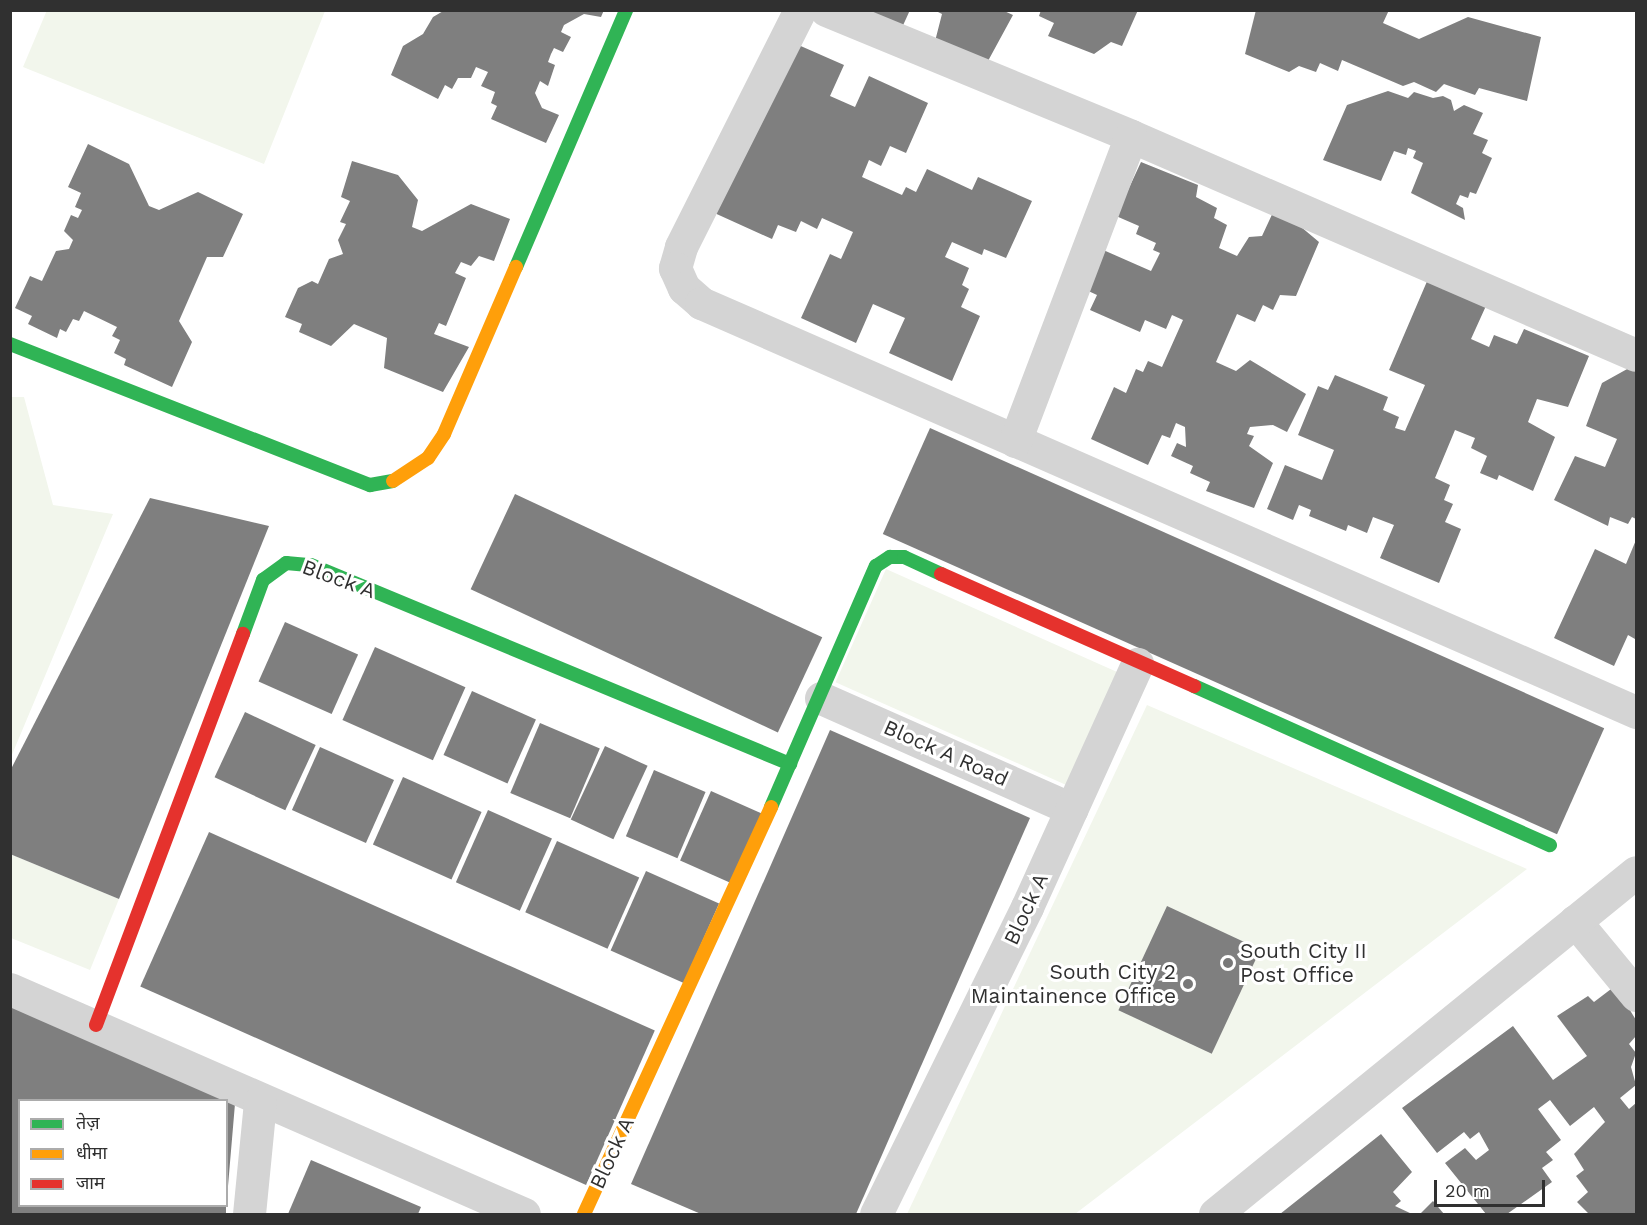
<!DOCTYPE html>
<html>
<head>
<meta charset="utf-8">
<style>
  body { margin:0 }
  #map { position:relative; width:1647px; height:1225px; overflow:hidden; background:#fff; font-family:"Work Sans","Noto Sans Devanagari",sans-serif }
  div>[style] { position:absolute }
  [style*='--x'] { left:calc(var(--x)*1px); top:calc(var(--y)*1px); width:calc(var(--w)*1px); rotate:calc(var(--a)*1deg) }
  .green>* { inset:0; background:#f2f6ec; transform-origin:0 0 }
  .building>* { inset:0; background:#7f7f7f; transform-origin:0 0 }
  .street>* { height:33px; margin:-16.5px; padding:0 16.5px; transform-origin:16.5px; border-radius:16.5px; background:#d4d4d4 }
  .fast>* { height:14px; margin:-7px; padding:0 7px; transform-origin:7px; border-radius:7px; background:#30b455 }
  .slow>* { height:14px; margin:-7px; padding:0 7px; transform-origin:7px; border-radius:7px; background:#ff9f0a }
  .jam>* { height:14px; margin:-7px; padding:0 7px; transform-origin:7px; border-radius:7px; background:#e5322d }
  .dots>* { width:16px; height:16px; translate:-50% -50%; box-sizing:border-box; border:3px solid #fff; border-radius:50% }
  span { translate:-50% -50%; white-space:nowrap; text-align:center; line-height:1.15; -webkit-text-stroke:6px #fff; paint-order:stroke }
  .street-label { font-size:21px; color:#303030 }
  .poi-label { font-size:21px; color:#303030 }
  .left { translate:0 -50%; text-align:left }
  .right { translate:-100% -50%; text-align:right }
  .frame { position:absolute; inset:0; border:12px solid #303030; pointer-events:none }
  .legend { position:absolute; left:18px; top:1099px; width:210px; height:108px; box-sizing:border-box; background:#fff; border:2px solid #acacac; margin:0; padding:8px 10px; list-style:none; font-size:18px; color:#303030 }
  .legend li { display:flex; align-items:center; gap:12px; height:30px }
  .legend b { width:30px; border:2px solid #acacac }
  .scale { position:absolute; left:1434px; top:1180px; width:111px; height:27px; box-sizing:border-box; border:3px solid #303030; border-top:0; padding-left:8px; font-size:18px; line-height:21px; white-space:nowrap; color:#303030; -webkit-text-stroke:4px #fff; paint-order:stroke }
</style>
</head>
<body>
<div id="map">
  <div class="green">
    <div style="clip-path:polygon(47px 10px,325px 10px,325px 11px,264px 164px,23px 67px)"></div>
    <div style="clip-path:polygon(11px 397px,24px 397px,53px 505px,113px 514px,11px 757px)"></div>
    <div style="left:886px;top:569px;width:253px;height:124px;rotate:24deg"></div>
    <div style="clip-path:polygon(1147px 705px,1527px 869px,1075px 1214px,907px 1214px)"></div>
    <div style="clip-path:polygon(10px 854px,119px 899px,90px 970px,11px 938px)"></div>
  </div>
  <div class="building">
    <div style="clip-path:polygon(445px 10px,604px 10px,601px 17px,584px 14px,564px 25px,561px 32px,571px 37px,563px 52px,554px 48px,551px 54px,548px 62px,555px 65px,548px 86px,540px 81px,535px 93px,542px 108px,559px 115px,546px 143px,491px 119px,497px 106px,491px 103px,495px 92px,481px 86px,488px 72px,476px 67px,471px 78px,458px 78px,452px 89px,445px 85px,438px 99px,391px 75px,403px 46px,423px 34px,433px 17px)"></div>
    <div style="clip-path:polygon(860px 10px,910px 10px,900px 32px)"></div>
    <div style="clip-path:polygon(934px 10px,1002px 10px,1013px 15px,982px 72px,932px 53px,942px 14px)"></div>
    <div style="clip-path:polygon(1041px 10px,1138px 10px,1122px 46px,1111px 42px,1094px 54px,1048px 36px,1054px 23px,1039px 16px)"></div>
    <div style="clip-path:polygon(1256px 10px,1389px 10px,1383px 23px,1419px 39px,1468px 17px,1541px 37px,1527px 101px,1479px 88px,1475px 95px,1444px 84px,1436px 92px,1414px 82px,1403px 86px,1342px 60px,1338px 71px,1320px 63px,1316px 72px,1299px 66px,1289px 72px,1245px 54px)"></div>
    <div style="clip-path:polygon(787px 40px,844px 65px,830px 96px,855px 107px,869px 76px,928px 103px,906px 153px,890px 146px,881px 166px,869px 160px,862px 177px,902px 195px,906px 187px,916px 192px,927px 169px,972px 190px,978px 177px,1032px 201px,1006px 258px,984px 249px,982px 255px,952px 242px,945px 257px,969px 268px,962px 285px,969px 289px,961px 307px,980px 316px,952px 381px,889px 353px,905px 318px,873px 304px,856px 343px,801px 318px,830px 254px,841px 259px,853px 232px,822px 218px,817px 229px,801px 221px,796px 232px,778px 225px,772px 239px,710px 211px)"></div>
    <div style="clip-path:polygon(1388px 91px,1408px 98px,1414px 92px,1433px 98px,1443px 96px,1451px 100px,1454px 111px,1464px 105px,1483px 113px,1473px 134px,1488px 140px,1482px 153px,1492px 158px,1476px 194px,1470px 192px,1468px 198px,1460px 195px,1456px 204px,1463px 208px,1465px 220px,1411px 193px,1423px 163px,1413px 158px,1416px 151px,1408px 148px,1406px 155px,1394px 151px,1381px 181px,1323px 160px,1347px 105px)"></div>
    <div style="clip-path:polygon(88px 144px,129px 164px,149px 206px,159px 210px,198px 192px,243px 214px,223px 257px,207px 257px,179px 321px,192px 342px,172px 387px,124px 365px,126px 359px,114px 353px,120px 340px,112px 336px,117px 327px,84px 311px,79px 321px,73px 319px,66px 332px,60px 329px,57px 338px,28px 324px,32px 316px,15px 308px,30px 276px,42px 281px,56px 251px,69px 249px,73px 240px,64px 231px,71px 215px,78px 218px,82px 210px,75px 207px,81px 193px,68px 187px)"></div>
    <div style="clip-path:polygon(352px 161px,398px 175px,418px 200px,412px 227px,422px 231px,471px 204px,510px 219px,494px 261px,479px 256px,471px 266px,461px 262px,455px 273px,466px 278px,446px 326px,439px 323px,434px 334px,469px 347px,443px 392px,384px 368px,387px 338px,354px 324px,331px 346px,299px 332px,302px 324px,285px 317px,298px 288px,312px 281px,318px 284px,329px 259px,343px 254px,338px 240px,346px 224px,340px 222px,350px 201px,341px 197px)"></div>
    <div style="clip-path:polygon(1141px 162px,1198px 185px,1196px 197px,1217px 208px,1214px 218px,1227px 225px,1219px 248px,1237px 256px,1249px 237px,1262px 236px,1276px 206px,1319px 242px,1296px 296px,1280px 295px,1273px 310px,1263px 305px,1255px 322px,1237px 314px,1216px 362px,1236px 371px,1250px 360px,1306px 394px,1287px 432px,1273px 425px,1250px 427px,1247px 434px,1254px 436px,1249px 446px,1273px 463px,1254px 508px,1206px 491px,1210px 482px,1190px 473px,1193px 466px,1171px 456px,1177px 443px,1186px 447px,1185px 427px,1176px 423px,1170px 438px,1162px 435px,1148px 465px,1091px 439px,1114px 387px,1126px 393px,1136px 369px,1143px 372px,1148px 361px,1162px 367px,1183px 320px,1172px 315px,1166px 329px,1145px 320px,1140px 332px,1090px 310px,1097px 295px,1084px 289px,1101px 249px,1151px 271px,1160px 253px,1153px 250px,1156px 243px,1136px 234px,1139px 226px,1116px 216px)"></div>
    <div style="clip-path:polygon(1431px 272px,1490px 297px,1471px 339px,1489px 347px,1494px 335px,1517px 344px,1524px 329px,1589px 356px,1568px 407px,1537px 399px,1528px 422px,1555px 437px,1533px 491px,1499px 475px,1497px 480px,1480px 473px,1487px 456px,1471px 448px,1475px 438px,1455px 430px,1435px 478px,1450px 485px,1444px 500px,1453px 504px,1445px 522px,1461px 529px,1439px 583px,1380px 558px,1394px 525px,1373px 517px,1367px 533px,1348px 525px,1346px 531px,1309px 516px,1311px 510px,1299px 505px,1293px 520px,1267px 509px,1285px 465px,1322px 480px,1334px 450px,1298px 435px,1318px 386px,1328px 390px,1335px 375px,1388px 397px,1383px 410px,1399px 417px,1395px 428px,1405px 431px,1425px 385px,1389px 370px)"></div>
    <div style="clip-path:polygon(1629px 368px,1636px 371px,1636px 519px,1632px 517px,1628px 524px,1610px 517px,1608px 526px,1554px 500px,1575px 456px,1605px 467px,1617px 439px,1586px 426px,1602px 383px)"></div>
    <div style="left:930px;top:428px;width:738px;height:116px;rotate:24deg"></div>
    <div style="left:515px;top:494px;width:339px;height:105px;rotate:25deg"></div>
    <div style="clip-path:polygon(150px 498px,269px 526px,119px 899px,10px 854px,10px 771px)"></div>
    <div style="clip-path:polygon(1636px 540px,1636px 635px,1635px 639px,1628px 635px,1614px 666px,1554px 638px,1595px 549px,1626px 564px)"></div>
    <div style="left:285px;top:622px;width:80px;height:65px;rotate:24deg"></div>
    <div style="left:375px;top:647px;width:99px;height:80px;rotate:24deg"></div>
    <div style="left:472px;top:691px;width:70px;height:70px;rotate:24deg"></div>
    <div style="left:245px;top:712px;width:78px;height:72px;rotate:25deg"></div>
    <div style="left:540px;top:723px;width:65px;height:76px;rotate:23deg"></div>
    <div style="clip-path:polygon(830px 730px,1030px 818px,856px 1214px,701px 1214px,631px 1184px)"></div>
    <div style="left:605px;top:746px;width:47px;height:81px;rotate:25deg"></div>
    <div style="left:320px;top:747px;width:81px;height:69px;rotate:24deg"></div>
    <div style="left:654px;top:770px;width:56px;height:72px;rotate:23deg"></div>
    <div style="left:403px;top:777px;width:86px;height:74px;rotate:24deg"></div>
    <div style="left:711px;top:791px;width:58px;height:76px;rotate:24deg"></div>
    <div style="left:488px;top:810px;width:70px;height:79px;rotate:24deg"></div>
    <div style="left:209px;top:832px;width:488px;height:169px;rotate:24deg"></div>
    <div style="left:557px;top:841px;width:90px;height:78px;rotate:24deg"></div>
    <div style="left:646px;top:871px;width:80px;height:87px;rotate:24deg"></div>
    <div style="left:1167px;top:906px;width:103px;height:115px;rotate:25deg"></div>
    <div style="clip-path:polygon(1615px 986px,1636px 1020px,1636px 1036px,1629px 1044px,1636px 1053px,1631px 1067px,1636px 1085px,1620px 1098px,1629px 1109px,1636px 1103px,1636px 1214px,1589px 1214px,1577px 1202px,1588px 1192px,1576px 1176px,1584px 1170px,1574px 1154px,1605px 1122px,1594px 1107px,1570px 1126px,1550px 1100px,1538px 1109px,1561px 1140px,1546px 1152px,1553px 1160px,1542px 1168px,1552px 1182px,1507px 1214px,1486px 1214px,1445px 1163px,1465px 1148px,1476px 1160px,1489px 1150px,1479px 1132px,1470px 1139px,1464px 1132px,1437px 1153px,1402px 1108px,1513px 1026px,1553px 1080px,1587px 1056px,1557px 1016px,1588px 996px,1594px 1002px)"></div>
    <div style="clip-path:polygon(10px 1001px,236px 1092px,228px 1186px,226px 1100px,20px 1100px,20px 1206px,226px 1206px,226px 1214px,10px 1214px)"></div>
    <div style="clip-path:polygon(1381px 1134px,1412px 1172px,1393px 1192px,1401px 1201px,1395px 1206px,1412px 1214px,1280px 1214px)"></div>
    <div style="clip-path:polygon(311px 1160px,421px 1207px,418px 1214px,288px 1214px)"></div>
    <div style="clip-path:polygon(1433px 1201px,1444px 1214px,1420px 1214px)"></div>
  </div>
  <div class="street">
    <div style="--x:800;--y:10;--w:265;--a:116.7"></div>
    <div style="--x:681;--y:247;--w:22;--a:106"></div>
    <div style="--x:675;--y:268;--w:22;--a:66"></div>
    <div style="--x:684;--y:288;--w:23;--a:41"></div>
    <div style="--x:701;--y:303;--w:1021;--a:23.63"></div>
    <div style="--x:826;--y:10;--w:330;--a:22.4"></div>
    <div style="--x:1131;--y:136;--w:550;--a:23.44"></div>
    <div style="--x:1015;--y:441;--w:326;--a:-69.2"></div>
    <div style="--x:821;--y:698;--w:274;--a:23.9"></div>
    <div style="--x:1575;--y:921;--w:96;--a:50.5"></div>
    <div style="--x:10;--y:989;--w:561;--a:23.64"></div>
    <div style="--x:249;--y:1214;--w:113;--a:-84.4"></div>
    <div style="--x:876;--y:1214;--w:342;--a:-63.8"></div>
    <div style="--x:1027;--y:907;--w:267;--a:-65.6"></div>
    <div style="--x:1215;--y:1214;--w:542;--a:-39.09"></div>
  </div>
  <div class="fast">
    <div style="--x:516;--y:267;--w:280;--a:-66.8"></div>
    <div style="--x:10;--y:344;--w:387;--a:21.4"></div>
    <div style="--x:370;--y:485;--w:23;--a:-10"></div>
    <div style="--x:243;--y:634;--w:58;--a:-69.7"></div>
    <div style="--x:263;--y:580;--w:29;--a:-36"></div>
    <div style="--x:286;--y:563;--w:25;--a:5"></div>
    <div style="--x:311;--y:565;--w:519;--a:22.56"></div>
    <div style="--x:1194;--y:686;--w:390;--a:24.1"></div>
    <div style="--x:771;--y:807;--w:263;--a:-66.5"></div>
    <div style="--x:876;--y:566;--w:17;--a:-33"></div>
    <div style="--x:890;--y:557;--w:14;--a:0"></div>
    <div style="--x:904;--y:557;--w:41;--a:24.7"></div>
  </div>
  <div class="slow">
    <div style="--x:393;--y:481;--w:42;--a:-33.3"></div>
    <div style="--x:428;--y:458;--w:29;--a:-56"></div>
    <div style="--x:444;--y:434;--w:182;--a:-66.7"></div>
    <div style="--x:584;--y:1214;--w:448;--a:-65.3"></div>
  </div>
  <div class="jam">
    <div style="--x:941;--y:574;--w:277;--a:23.9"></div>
    <div style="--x:96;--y:1025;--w:418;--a:-69.4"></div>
  </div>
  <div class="dots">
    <div style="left:1228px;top:963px;background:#787878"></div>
    <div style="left:1188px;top:984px;background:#787878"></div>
  </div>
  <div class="street-label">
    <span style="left:339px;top:579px;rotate:20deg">Block A</span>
    <span style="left:946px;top:753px;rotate:24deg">Block A Road</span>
    <span style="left:1026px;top:909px;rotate:-65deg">Block A</span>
    <span style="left:612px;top:1153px;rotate:-65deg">Block A</span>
  </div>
  <div class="poi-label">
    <span class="left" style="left:1240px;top:963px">South City II<br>Post Office</span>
    <span class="right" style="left:1176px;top:984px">South City 2<br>Maintainence Office</span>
  </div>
  <div class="frame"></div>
  <ul class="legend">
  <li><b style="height:8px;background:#30b455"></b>तेज़</li>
  <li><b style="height:8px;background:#ff9f0a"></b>धीमा</li>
  <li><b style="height:8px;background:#e5322d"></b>जाम</li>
  </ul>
  <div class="scale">20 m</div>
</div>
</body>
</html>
